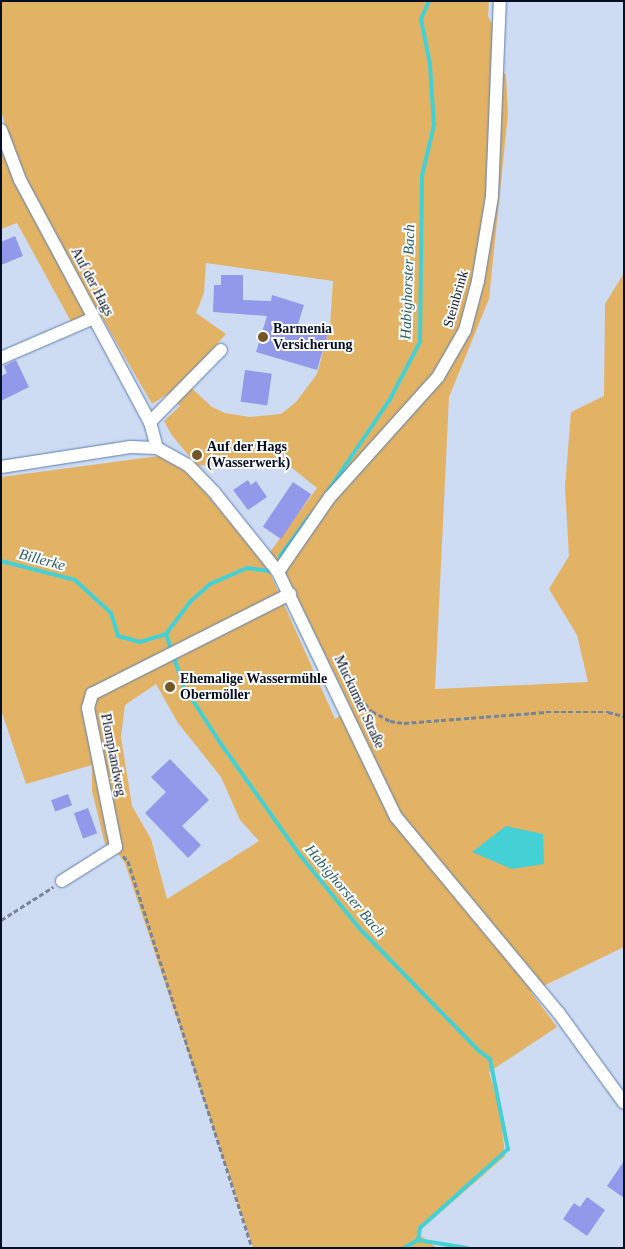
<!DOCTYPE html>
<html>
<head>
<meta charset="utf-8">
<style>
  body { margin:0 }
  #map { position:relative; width:625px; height:1249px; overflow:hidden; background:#cddcf3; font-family:Georgia,serif }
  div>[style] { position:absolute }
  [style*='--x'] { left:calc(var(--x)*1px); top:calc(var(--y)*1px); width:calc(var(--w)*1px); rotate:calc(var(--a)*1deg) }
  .green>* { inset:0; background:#e2b365 }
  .water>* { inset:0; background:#43d1d6 }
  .stream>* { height:4px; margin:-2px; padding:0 2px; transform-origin:2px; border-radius:2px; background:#43d1d6 }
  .building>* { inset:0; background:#9299ea; transform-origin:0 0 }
  .path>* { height:2.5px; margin-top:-1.25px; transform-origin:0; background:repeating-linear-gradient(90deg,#77849a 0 5px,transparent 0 7.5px) }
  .roads { filter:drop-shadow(0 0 1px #5c7eb2) drop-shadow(0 0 1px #5c7eb2) }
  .minor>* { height:12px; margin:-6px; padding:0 6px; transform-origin:6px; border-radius:6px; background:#fff }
  .dots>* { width:14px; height:14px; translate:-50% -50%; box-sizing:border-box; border:2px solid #fcfcfc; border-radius:50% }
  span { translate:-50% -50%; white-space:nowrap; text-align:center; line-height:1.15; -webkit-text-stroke:4px #fcfcfc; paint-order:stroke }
  .street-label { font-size:14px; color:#051024 }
  .poi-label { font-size:14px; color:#051024; font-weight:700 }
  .left { translate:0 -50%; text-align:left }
  .water-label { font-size:15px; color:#286063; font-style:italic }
  .frame { position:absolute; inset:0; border:2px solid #051024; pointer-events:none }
</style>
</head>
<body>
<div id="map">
  <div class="green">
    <div style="clip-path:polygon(evenodd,1px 1px,489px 1px,488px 16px,498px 34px,496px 66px,506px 75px,508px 114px,489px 299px,449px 397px,435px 689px,588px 682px,577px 635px,549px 589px,569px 556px,565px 487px,571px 412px,604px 396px,605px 304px,624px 273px,624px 947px,531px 992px,557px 1027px,489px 1072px,500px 1109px,505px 1156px,417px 1233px,437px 1248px,253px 1248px,125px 863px,114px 848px,105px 844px,92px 791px,92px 765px,26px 784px,1px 710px,1px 477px,159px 456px,187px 471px,266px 564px,335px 719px,351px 708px,285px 572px,270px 552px,317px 488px,287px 464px,273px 458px,197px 466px,171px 434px,164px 421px,180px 406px,169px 393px,152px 404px,100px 314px,74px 327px,17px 223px,1px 229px,1px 150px,16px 182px,29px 183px,10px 144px,1px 110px,1px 1px,206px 263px,333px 281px,330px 326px,317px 374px,296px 402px,281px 414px,250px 417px,225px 413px,212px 407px,184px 381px,226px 334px,196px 313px,204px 293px,206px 263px,1px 1px,156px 684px,178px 723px,221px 777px,240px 820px,259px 841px,167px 899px,151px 839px,132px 806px,121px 737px,125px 705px,156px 684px)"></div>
  </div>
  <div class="water">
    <div style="clip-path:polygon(506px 826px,543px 834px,544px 864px,512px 869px,472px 852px)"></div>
  </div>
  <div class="stream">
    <div style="--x:328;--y:491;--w:109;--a:-55.9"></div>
    <div style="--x:389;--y:401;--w:67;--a:-62.3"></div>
    <div style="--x:420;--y:342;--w:166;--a:-89.3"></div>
    <div style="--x:422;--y:176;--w:52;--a:-76.8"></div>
    <div style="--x:434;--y:125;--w:61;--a:-93.8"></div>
    <div style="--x:430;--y:64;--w:46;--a:-101.3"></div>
    <div style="--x:421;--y:19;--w:20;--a:-66"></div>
    <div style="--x:280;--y:556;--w:49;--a:-53.4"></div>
    <div style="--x:1;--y:561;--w:76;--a:14.4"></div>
    <div style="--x:75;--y:580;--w:49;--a:42.5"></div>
    <div style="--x:111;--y:613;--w:24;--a:73"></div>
    <div style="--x:118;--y:636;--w:23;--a:15"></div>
    <div style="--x:140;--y:642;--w:27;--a:-17"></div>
    <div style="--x:269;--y:571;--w:22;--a:-172"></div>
    <div style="--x:247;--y:568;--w:40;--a:156.6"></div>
    <div style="--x:210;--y:584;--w:27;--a:138"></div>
    <div style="--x:190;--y:602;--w:40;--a:127"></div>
    <div style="--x:166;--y:634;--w:56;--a:71.2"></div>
    <div style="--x:184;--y:687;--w:68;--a:57"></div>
    <div style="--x:221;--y:744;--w:136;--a:54.6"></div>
    <div style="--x:300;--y:855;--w:95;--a:51"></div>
    <div style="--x:360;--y:929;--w:170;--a:45.7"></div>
    <div style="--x:479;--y:1051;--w:14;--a:36"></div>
    <div style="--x:490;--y:1059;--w:92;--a:78.7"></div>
    <div style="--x:508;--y:1149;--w:118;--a:138.1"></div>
    <div style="--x:420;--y:1228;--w:12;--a:99"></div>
    <div style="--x:418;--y:1240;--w:50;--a:9.3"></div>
    <div style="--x:404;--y:1248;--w:16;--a:-30"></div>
  </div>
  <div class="building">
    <div style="clip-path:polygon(15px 236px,23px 256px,1px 265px,1px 242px)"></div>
    <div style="clip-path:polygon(221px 275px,243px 275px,243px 300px,271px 301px,272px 295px,304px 305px,298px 324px,328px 333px,317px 370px,256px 352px,267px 316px,213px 312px,214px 285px,221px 285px)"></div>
    <div style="clip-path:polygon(16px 360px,29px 387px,1px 401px,1px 376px,7px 373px,4px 366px)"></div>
    <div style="left:245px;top:370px;width:27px;height:32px;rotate:8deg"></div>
    <div style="clip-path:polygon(248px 480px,251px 485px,256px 481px,267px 497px,248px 510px,233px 490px)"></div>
    <div style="left:293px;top:482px;width:22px;height:54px;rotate:34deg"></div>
    <div style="clip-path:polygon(170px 759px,209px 800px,182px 826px,201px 845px,188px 858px,145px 813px,166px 792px,151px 777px)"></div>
    <div style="left:68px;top:794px;width:12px;height:18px;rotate:70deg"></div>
    <div style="left:88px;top:808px;width:27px;height:15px;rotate:70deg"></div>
    <div style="clip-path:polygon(624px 1161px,624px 1198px,607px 1186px)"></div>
    <div style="clip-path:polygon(587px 1197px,605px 1210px,587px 1236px,563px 1219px,574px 1203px,580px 1207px)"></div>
  </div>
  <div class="path">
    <div style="--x:345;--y:681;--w:40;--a:48"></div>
    <div style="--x:372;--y:711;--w:21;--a:29"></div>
    <div style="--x:390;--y:721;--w:14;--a:8"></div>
    <div style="--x:404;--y:723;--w:142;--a:-4.4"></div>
    <div style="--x:546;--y:712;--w:62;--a:0"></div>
    <div style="--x:608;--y:712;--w:16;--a:14"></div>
    <div style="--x:123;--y:856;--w:7;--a:45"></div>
    <div style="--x:128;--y:861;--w:406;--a:72.2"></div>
    <div style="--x:1;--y:920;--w:62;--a:-32.4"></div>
  </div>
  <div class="roads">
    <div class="minor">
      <div style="--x:1;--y:130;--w:53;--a:69.2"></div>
      <div style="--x:20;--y:180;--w:275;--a:61.8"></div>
      <div style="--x:150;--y:422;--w:27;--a:75"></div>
      <div style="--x:1;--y:358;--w:101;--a:-23.3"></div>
      <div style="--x:150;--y:422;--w:101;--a:-45.4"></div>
      <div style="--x:1;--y:467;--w:131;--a:-8.8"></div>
      <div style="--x:130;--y:447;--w:27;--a:2"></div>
      <div style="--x:157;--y:448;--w:35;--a:29"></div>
      <div style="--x:188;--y:465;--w:37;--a:46"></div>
      <div style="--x:214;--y:492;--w:102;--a:51.3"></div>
      <div style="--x:278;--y:572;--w:272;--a:64.3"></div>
      <div style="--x:396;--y:817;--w:254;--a:50.3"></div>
      <div style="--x:558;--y:1012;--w:112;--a:54"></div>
      <div style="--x:278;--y:572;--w:91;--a:-55.3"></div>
      <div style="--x:330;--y:497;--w:161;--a:-48"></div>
      <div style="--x:438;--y:377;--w:54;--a:-60.1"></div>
      <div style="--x:465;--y:330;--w:51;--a:-75.1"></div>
      <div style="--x:478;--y:281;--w:86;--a:-80.6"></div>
      <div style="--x:492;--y:196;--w:195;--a:-87.7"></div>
      <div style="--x:62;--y:881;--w:64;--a:-32.2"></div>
      <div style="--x:116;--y:847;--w:142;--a:-101.4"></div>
      <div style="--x:88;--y:708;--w:15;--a:-74"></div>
      <div style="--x:92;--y:694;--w:222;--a:-26.8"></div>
    </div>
  </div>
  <div class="dots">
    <div style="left:263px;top:337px;background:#715628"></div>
    <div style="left:197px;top:455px;background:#715628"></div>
    <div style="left:170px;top:687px;background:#715628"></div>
  </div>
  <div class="street-label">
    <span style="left:92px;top:282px;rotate:62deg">Auf der Hags</span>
    <span style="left:456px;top:299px;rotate:-74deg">Steinbrink</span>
    <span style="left:359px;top:702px;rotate:65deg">Muckumer Straße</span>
    <span style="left:113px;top:755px;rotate:79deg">Plomplandweg</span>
  </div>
  <div class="poi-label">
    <span class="left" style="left:273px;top:337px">Barmenia<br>Versicherung</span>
    <span class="left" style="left:207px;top:455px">Auf der Hags<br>(Wasserwerk)</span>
    <span class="left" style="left:180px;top:687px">Ehemalige Wassermühle<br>Obermöller</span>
  </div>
  <div class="water-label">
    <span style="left:408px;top:282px;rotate:-88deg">Habighorster Bach</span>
    <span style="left:42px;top:560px;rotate:15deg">Billerke</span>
    <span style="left:345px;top:891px;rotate:50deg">Habighorster Bach</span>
  </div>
  <div class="frame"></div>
</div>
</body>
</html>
